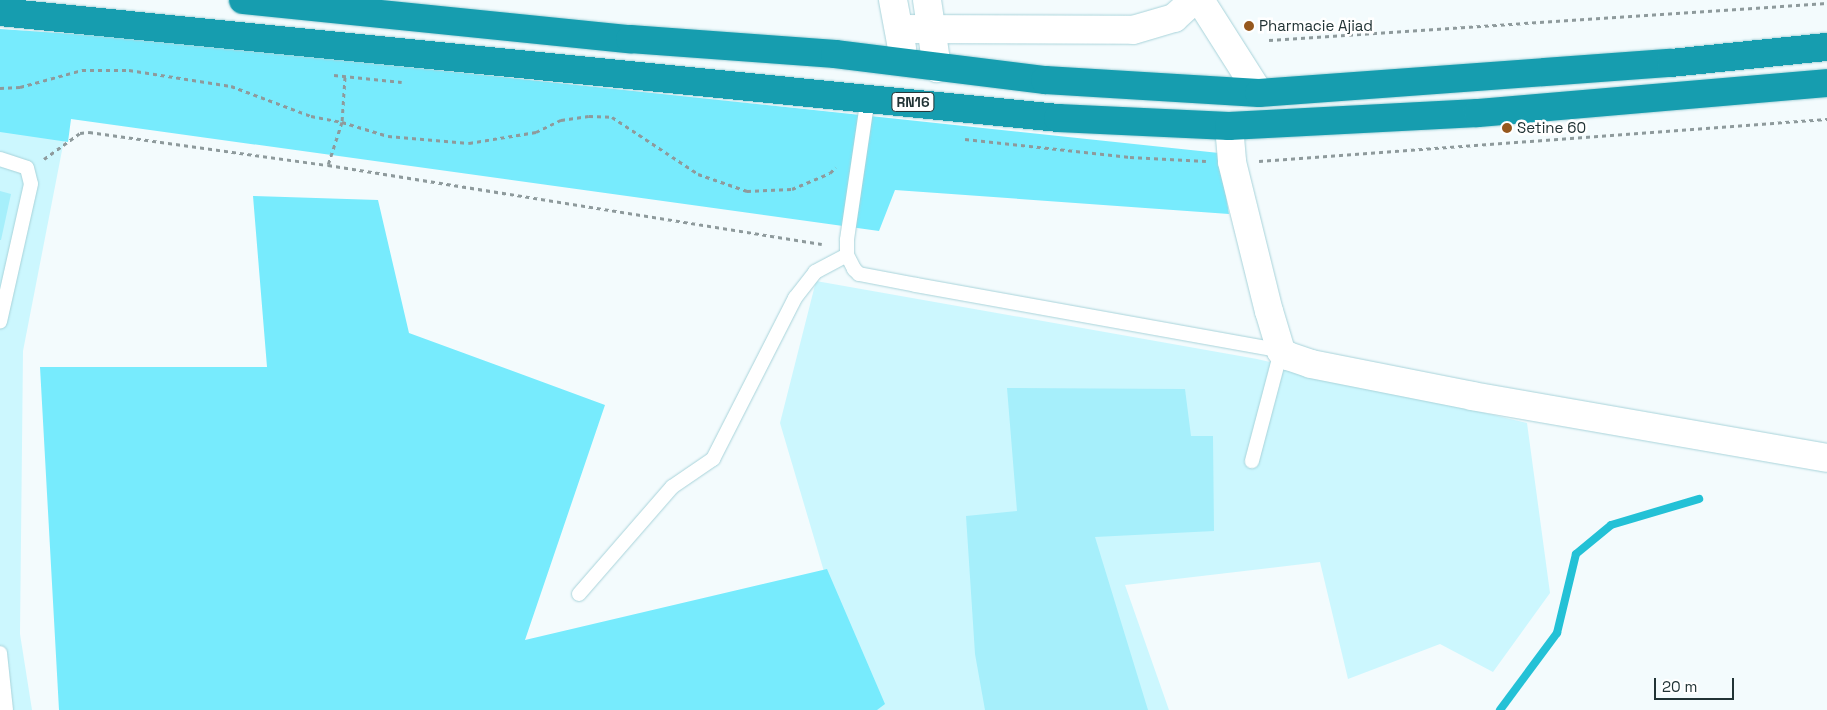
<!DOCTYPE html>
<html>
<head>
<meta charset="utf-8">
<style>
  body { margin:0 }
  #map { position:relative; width:1827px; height:710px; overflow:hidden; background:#f3fbfd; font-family:"Space Grotesk",sans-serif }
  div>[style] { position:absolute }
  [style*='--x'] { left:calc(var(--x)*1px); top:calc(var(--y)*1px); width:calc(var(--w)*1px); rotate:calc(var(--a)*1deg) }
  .built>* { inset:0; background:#ccf7fe }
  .green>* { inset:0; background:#77ebfd }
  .stream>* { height:8px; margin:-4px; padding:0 4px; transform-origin:4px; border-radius:4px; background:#23c1d6 }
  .building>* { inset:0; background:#a6effb }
  .path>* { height:3px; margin-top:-1.5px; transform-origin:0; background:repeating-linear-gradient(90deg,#8e9a9c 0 4px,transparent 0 8px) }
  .roads { filter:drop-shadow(0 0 1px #a8d3da) drop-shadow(0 0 1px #a8d3da) }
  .lane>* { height:14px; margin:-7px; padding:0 7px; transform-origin:7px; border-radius:7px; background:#fff }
  .street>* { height:28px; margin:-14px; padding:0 14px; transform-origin:14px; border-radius:14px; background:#fff }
  .highway>* { height:28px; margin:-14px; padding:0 14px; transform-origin:14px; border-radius:14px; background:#169daf }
  .dots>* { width:14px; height:14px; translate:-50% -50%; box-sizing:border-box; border:2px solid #fff; border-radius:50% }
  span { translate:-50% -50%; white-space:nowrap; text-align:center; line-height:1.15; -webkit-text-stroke:5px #fff; paint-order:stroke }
  .shield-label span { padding:1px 4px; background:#fff; border:1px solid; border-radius:4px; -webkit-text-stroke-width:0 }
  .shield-label { font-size:14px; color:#213335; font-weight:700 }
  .poi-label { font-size:15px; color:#213335 }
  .left { translate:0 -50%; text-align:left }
  .scale { position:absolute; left:1654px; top:678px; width:80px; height:22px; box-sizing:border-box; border:2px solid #213335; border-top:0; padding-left:6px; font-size:15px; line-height:18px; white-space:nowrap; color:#213335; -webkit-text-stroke:4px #fff; paint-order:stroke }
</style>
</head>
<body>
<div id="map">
  <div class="built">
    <div style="clip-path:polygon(0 123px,65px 135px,23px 351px,20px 634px,32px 710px,0 710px)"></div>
    <div style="clip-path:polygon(816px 281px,1257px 359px,1527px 423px,1550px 593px,1493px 672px,1440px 644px,1348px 679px,1320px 562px,1125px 585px,1169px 710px,865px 710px,780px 423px)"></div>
  </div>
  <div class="green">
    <div style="clip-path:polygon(0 29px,134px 38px,1219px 153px,1229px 214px,895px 190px,879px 231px,71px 119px,68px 142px,0 132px)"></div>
    <div style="clip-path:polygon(253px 196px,378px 200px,409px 333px,605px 405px,525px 640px,827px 569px,885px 704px,877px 710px,59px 710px,40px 367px,267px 367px)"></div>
  </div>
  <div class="stream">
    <div style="--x:1500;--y:710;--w:96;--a:-53.5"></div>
    <div style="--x:1557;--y:633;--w:81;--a:-76.5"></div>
    <div style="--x:1576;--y:554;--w:45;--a:-39.6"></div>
    <div style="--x:1611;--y:525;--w:92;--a:-16.5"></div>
  </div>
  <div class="building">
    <div style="clip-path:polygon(0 191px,11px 194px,1px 240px,0 240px)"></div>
    <div style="clip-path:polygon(1007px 388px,1185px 389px,1191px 436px,1213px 436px,1214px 531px,1095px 537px,1148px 710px,985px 710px,975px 654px,966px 516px,1017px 511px)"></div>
  </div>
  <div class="path">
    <div style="--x:1269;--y:40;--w:559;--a:-3.79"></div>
    <div style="--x:334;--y:75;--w:68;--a:5.9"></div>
    <div style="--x:345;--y:77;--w:45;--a:93.8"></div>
    <div style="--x:342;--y:122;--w:48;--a:16.9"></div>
    <div style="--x:388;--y:136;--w:81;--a:4.9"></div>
    <div style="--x:469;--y:143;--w:68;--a:-9.3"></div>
    <div style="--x:536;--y:132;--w:28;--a:-26"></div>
    <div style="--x:561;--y:120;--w:28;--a:-8"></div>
    <div style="--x:589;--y:116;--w:23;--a:2"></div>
    <div style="--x:612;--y:117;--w:103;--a:33.5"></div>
    <div style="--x:698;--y:174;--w:52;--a:19.1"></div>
    <div style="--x:747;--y:191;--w:45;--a:-2.5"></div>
    <div style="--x:792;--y:189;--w:41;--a:-22.8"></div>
    <div style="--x:830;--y:173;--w:8;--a:-45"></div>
    <div style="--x:0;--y:88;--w:20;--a:-3"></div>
    <div style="--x:20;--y:87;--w:64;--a:-15.3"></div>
    <div style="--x:82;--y:70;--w:47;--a:0"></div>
    <div style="--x:129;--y:70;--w:103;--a:8.9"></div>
    <div style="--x:231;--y:86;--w:85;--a:20.6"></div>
    <div style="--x:311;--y:116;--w:32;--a:11"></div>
    <div style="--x:342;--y:122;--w:45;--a:108"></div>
    <div style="--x:965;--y:139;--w:166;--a:6.2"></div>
    <div style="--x:1130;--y:157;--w:76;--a:3"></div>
    <div style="--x:44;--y:159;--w:44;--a:-35.8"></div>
    <div style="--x:80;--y:133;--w:9;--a:-6"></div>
    <div style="--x:89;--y:132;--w:241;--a:7.9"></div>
    <div style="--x:328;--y:165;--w:500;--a:9.09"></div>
    <div style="--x:1259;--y:161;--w:570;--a:-4.23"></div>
  </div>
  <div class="roads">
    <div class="lane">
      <div style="--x:868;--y:97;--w:145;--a:98.4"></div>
      <div style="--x:847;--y:240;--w:15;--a:90"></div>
      <div style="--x:847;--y:255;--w:16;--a:63"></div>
      <div style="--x:854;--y:269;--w:7;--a:45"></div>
      <div style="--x:859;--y:274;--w:58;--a:10.9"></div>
      <div style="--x:916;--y:285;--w:371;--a:10.2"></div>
      <div style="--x:1281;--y:351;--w:114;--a:104.8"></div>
      <div style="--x:0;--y:159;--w:28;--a:18"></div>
      <div style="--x:27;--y:168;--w:16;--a:76"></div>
      <div style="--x:31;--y:184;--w:141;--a:102.7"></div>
      <div style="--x:579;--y:594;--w:142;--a:-49"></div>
      <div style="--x:672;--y:487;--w:50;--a:-34.3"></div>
      <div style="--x:713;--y:459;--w:181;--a:-63"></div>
      <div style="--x:795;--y:298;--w:33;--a:-52"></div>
      <div style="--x:815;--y:272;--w:36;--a:-28"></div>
      <div style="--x:0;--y:653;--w:57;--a:84"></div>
    </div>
    <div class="street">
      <div style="--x:893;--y:0;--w:49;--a:79.4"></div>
      <div style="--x:927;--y:0;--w:69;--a:81.6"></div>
      <div style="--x:1200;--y:0;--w:110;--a:57.6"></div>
      <div style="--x:899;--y:29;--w:234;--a:0.2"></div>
      <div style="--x:1133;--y:30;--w:43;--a:-16.3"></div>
      <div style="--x:1174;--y:18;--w:27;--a:-42"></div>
      <div style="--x:1229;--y:126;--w:36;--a:85"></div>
      <div style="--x:1232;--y:162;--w:154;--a:76.1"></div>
      <div style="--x:1269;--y:311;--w:42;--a:73.3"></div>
      <div style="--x:1281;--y:351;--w:9;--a:36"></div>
      <div style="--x:1288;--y:356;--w:24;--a:19"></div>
      <div style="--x:1311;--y:364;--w:164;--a:11.2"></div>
      <div style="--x:1472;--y:396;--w:360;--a:9.9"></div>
    </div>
    <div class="highway">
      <div style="--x:243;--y:0;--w:389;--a:5.8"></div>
      <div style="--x:630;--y:39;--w:206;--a:4.2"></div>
      <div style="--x:835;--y:54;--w:212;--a:7.1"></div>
      <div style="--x:1045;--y:80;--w:214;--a:3.5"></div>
      <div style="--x:1259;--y:93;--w:413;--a:-4.2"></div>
      <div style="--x:1671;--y:63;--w:157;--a:-5.9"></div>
      <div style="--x:0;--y:12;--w:1063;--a:5.72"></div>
      <div style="--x:1058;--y:118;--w:171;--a:2.7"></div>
      <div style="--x:1229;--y:126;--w:249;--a:-3"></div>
      <div style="--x:1478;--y:113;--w:350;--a:-4.9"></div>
    </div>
  </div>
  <div class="dots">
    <div style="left:1249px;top:26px;background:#96581e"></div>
    <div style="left:1507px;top:128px;background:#96581e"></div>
  </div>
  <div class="shield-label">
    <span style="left:913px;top:102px">RN16</span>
  </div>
  <div class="poi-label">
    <span class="left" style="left:1259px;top:26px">Pharmacie Ajiad</span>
    <span class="left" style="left:1517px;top:128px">Setine 60</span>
  </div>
  <div class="scale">20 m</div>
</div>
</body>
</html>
